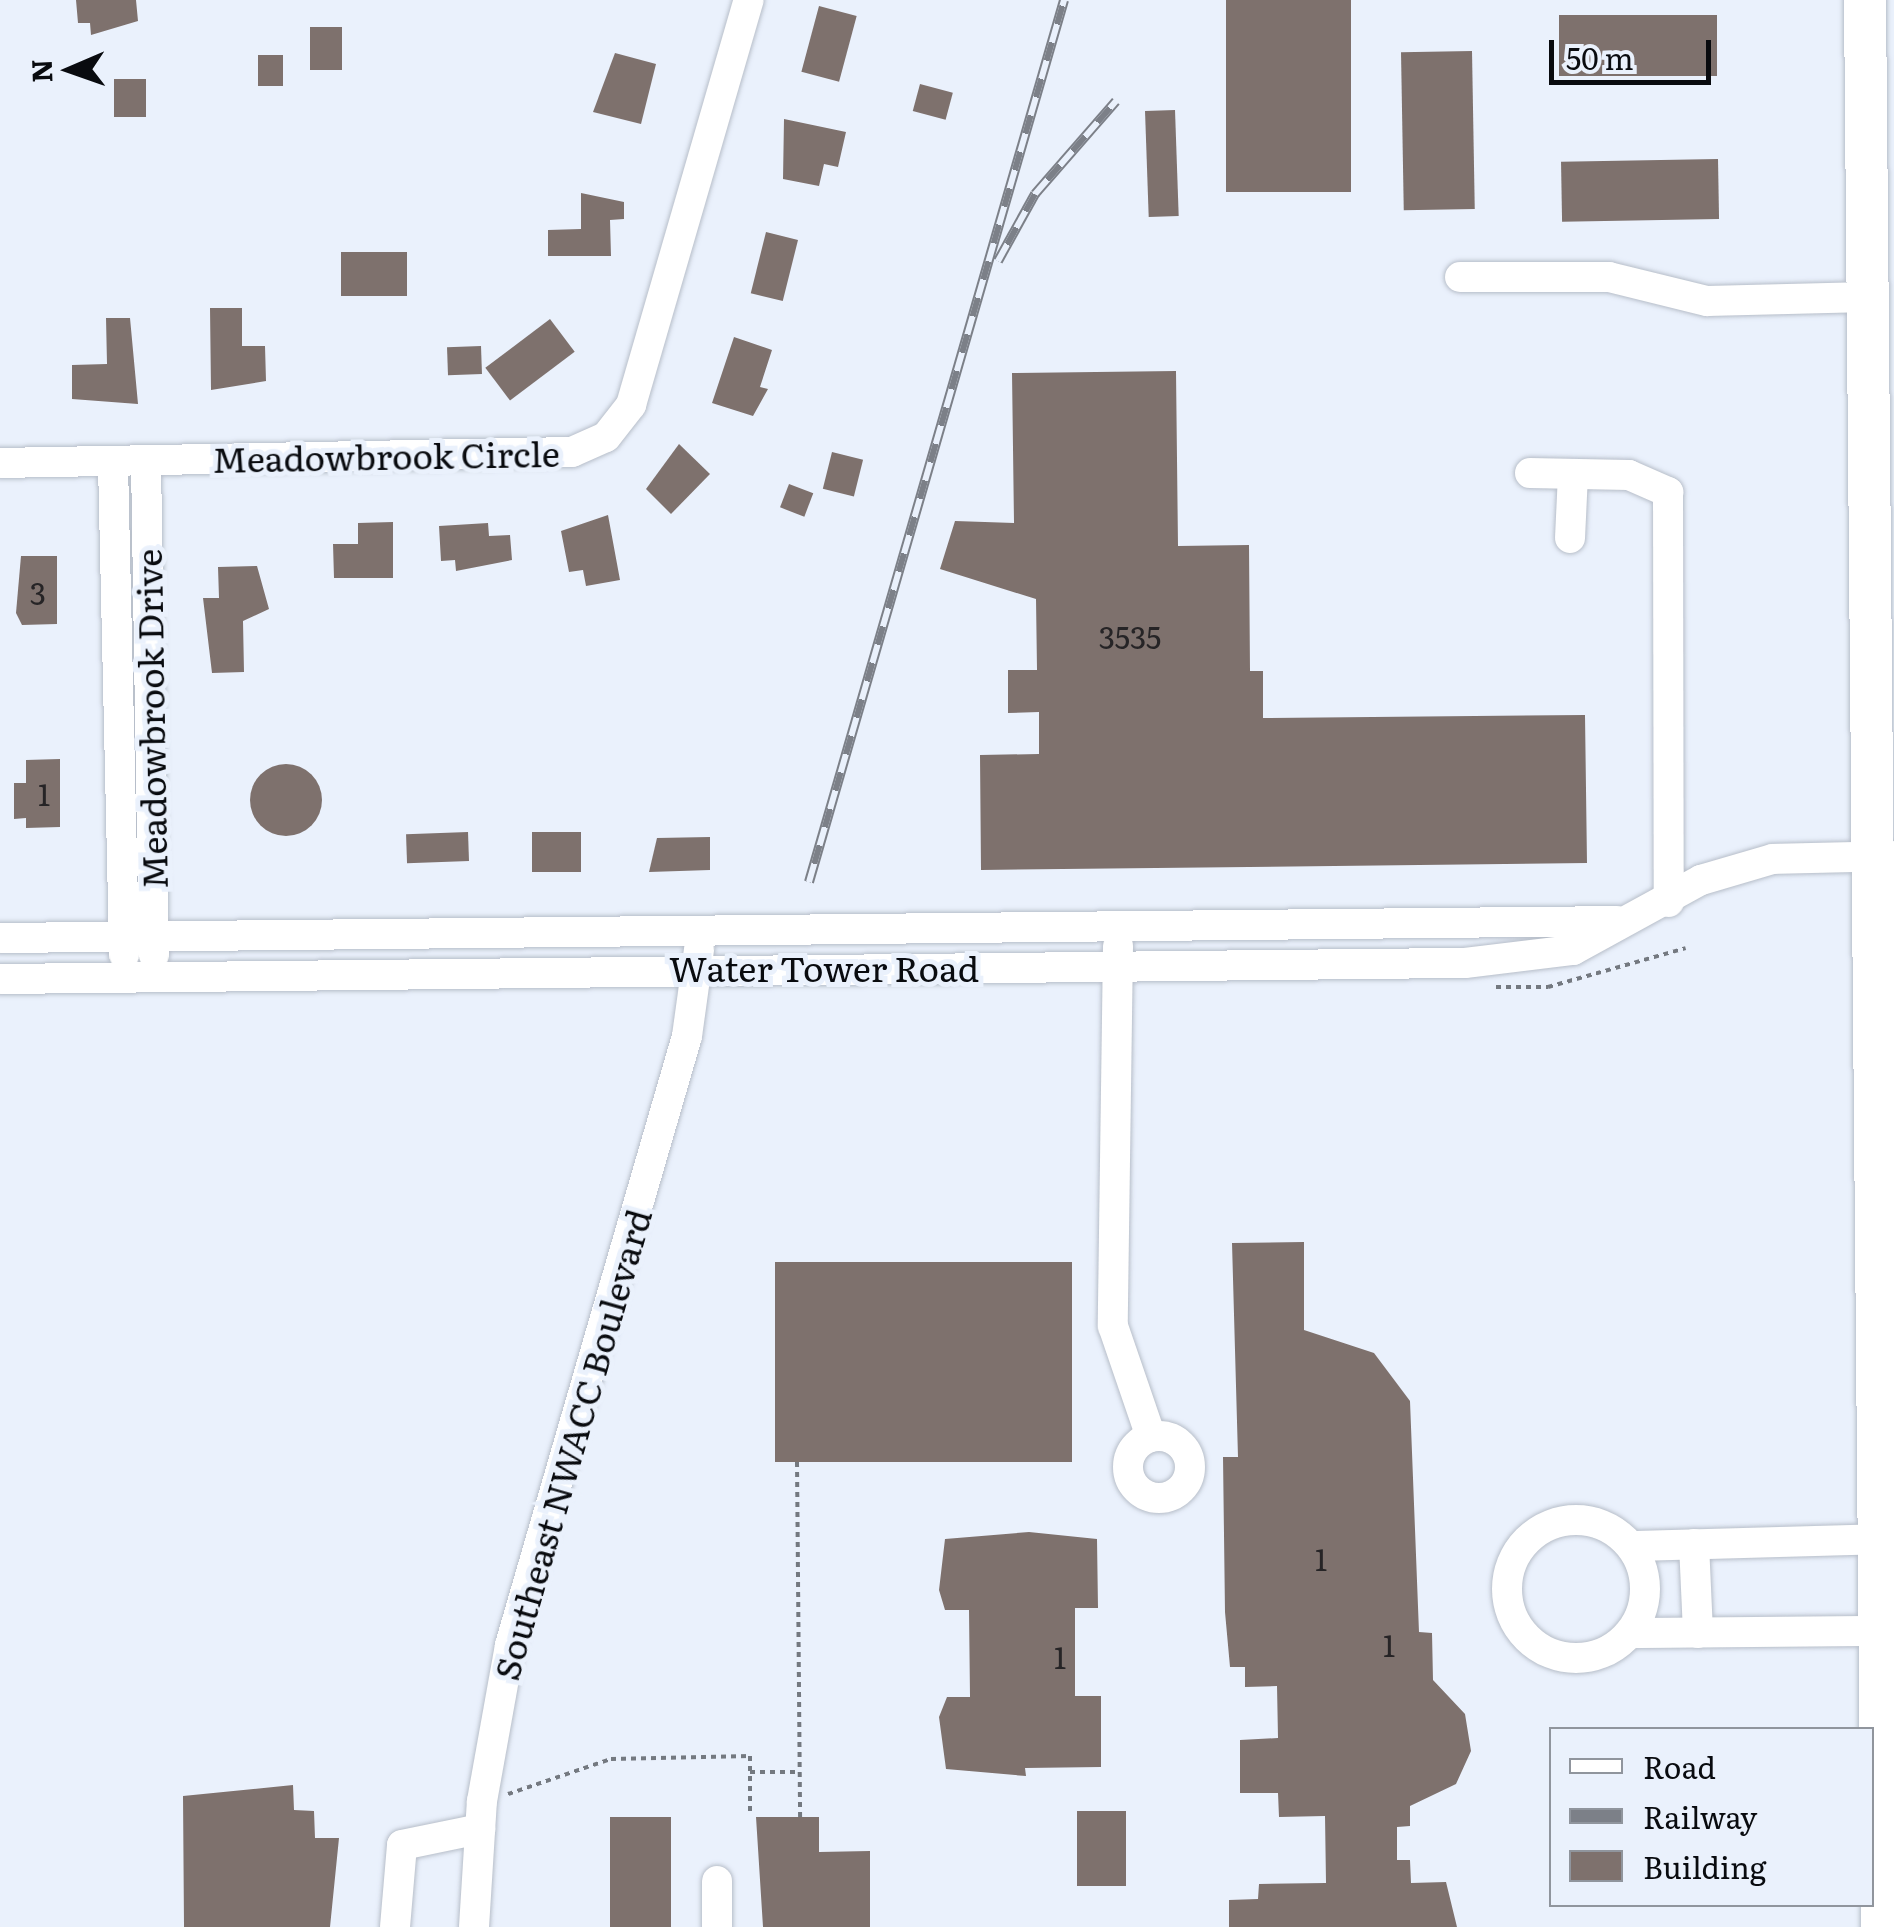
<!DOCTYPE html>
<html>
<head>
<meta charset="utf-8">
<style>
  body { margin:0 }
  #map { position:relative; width:1894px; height:1927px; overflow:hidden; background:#eaf1fc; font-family:Literata,serif }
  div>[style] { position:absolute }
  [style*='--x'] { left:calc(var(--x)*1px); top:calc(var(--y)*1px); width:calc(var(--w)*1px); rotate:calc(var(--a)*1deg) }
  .building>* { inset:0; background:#7e716d; transform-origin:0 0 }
  .round { border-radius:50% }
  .path>* { height:4px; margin-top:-2px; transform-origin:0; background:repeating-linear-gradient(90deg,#747980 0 5px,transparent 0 10px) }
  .roads { filter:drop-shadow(0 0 2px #b7bec9) drop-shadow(0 0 2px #b7bec9) }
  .minor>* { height:30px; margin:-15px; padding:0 15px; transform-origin:15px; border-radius:15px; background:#fff }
  .minor>.ring { margin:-15px; padding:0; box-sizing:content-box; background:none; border:30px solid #fff; border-radius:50% }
  .highway>* { height:42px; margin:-21px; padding:0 21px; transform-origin:21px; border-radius:21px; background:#fff }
  .rail>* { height:10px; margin-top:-5px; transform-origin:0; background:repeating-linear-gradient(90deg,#eaf1fc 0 19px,#7c8088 0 38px); box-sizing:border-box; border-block:2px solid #7c8088 }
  span { translate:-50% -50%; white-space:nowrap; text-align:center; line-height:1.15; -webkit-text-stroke:10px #eaf1fc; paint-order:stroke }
  .number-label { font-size:30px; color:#262426 }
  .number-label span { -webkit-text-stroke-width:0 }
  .street-label { font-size:35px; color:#090b0f }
  .legend { position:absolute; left:1549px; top:1727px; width:325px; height:180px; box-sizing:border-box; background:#eaf1fc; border:2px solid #90959d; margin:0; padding:12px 18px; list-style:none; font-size:30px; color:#090b0f }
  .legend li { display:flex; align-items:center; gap:20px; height:50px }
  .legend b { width:50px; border:2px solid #90959d }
  .north { position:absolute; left:20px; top:20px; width:100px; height:100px; -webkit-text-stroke:8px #eaf1fc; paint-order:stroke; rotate:268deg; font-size:28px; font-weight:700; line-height:40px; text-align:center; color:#090b0f }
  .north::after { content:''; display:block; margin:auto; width:35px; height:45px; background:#090b0f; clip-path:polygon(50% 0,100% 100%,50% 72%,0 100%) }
  .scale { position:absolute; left:1549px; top:40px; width:162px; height:45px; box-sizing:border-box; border:5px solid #090b0f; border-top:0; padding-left:12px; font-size:30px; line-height:35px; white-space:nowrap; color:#090b0f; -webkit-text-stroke:8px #eaf1fc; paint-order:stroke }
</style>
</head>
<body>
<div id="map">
  <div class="building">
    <div style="clip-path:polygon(76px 0,136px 0,138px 21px,91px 35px,90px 23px,78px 23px)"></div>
    <div style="left:1226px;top:0;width:125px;height:192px"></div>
    <div style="left:819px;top:6px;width:39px;height:68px;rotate:15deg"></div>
    <div style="left:1717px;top:15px;width:61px;height:158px;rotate:90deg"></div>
    <div style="left:342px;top:27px;width:43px;height:32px;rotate:90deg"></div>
    <div style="left:1472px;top:51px;width:158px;height:71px;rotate:89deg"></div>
    <div style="clip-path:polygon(615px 53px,656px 64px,641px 124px,593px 112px)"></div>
    <div style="left:258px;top:55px;width:25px;height:31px"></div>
    <div style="left:114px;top:79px;width:32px;height:38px"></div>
    <div style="left:920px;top:84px;width:34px;height:28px;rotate:15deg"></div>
    <div style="left:1175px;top:110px;width:106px;height:30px;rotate:88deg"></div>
    <div style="clip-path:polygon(784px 119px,846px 132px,838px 167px,824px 164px,819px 186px,783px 179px)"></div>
    <div style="left:1718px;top:159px;width:60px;height:157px;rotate:89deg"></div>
    <div style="clip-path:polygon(581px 193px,624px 202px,624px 219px,610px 220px,611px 256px,548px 256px,548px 230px,581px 229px)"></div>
    <div style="left:766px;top:232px;width:33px;height:63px;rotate:14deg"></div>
    <div style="left:341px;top:252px;width:66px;height:44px"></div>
    <div style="clip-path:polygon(210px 308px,242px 308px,242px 346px,265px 346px,266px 381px,211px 390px)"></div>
    <div style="clip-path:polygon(106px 318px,130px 318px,138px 404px,72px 399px,72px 365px,107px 364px)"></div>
    <div style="left:550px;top:319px;width:41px;height:81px;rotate:53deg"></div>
    <div style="clip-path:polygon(734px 337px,772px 350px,760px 387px,768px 389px,753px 416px,712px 403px)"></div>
    <div style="left:481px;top:346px;width:28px;height:34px;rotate:88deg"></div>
    <div style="clip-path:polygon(1176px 371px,1178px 546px,1249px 545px,1250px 671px,1263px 671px,1263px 718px,1585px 715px,1587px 863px,981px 870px,980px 755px,1039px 754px,1039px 712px,1008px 713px,1008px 670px,1037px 670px,1036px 599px,940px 569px,955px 521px,1014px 523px,1012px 373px)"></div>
    <div style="clip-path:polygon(679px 444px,710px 474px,671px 514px,646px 489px)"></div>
    <div style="left:832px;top:452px;width:32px;height:38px;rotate:14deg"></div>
    <div style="left:789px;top:484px;width:26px;height:25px;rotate:21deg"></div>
    <div style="clip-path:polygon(608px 515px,620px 580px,586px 586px,583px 570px,569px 572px,561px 531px)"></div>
    <div style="clip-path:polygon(393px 522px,393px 578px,334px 578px,333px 544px,358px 544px,358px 523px)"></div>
    <div style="clip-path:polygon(488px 523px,489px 536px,510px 535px,512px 560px,456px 571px,455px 560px,441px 561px,439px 526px)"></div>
    <div style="clip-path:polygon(21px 556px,57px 556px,57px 624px,22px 625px,16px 613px)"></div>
    <div style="clip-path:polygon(257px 566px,269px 609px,243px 621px,244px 672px,212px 673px,203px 598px,219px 598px,218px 567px)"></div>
    <div style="clip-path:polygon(60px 759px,60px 827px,26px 828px,26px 818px,14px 819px,14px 783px,26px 783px,26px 760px)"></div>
    <div class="round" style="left:250px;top:764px;width:72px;height:72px"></div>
    <div style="left:468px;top:832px;width:29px;height:62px;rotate:88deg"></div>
    <div style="left:581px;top:832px;width:40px;height:49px;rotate:90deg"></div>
    <div style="clip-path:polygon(710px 837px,710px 870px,649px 872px,657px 838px)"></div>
    <div style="clip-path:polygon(1304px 1242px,1304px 1330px,1374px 1353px,1410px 1401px,1419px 1632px,1432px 1633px,1433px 1680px,1465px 1714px,1471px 1751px,1456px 1784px,1410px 1806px,1410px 1826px,1397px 1827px,1397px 1860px,1410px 1860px,1411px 1883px,1446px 1882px,1457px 1927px,1229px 1927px,1229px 1900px,1258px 1899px,1259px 1884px,1326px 1883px,1325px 1816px,1279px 1817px,1278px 1793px,1240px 1793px,1240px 1740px,1278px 1738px,1277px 1686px,1245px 1687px,1245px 1667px,1230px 1667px,1225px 1612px,1223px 1457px,1238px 1457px,1232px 1243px)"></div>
    <div style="left:775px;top:1262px;width:297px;height:200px"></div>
    <div style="clip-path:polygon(1029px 1532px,1097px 1539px,1098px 1608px,1075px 1608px,1075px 1696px,1101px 1696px,1101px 1767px,1025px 1768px,1026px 1776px,946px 1769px,939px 1717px,947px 1697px,970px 1697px,969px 1610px,945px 1610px,939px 1590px,945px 1539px)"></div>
    <div style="clip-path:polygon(293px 1785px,294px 1810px,314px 1811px,315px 1838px,339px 1838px,330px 1927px,184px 1927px,183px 1796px)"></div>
    <div style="left:1077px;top:1811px;width:49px;height:75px"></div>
    <div style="left:610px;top:1817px;width:61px;height:110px"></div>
    <div style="clip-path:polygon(756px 1817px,819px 1817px,819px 1852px,870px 1851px,870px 1927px,763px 1927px)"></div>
  </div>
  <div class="path">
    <div style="--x:1496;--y:987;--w:52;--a:0"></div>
    <div style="--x:1548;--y:987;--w:143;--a:-15.8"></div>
    <div style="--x:797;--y:1462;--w:355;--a:89.5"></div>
    <div style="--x:750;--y:1772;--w:50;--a:0"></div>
    <div style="--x:508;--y:1794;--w:109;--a:-18.8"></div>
    <div style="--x:611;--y:1759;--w:139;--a:-1.2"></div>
    <div style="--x:750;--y:1756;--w:58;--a:90"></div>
  </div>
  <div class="roads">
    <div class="minor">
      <div style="--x:1460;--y:277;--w:149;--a:0"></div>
      <div style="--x:1609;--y:277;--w:101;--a:13.8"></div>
      <div style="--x:1707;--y:301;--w:161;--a:-1.4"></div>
      <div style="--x:146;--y:461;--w:494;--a:89.1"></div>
      <div style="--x:0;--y:463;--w:572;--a:-1.1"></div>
      <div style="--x:572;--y:452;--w:37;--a:-24"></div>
      <div style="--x:606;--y:437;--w:41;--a:-52"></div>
      <div style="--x:631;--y:405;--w:422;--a:-73.8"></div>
      <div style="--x:113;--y:463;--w:492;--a:88.7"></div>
      <div style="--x:1530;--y:473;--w:99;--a:1.2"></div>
      <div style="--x:1629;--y:475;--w:43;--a:23.6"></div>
      <div style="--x:1668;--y:492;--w:410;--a:89.9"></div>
      <div style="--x:1570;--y:538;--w:63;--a:-87.3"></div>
      <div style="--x:0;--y:938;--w:1617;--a:-0.6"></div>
      <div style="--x:1118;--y:946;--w:380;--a:90.8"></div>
      <div style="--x:1113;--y:1326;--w:117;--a:71.1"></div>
      <div style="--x:0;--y:979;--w:1465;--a:-0.63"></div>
      <div style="--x:1465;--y:963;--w:109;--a:-6.9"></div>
      <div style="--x:1573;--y:950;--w:146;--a:-28.7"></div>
      <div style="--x:1701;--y:880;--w:75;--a:-16.3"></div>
      <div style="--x:1773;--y:859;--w:121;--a:-1.4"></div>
      <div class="ring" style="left:1128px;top:1436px;width:32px;height:32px"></div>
      <div class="ring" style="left:1507px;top:1520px;width:108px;height:108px"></div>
      <div style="--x:1694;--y:1544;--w:89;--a:87.4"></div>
      <div style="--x:1633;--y:1546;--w:248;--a:-1.6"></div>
      <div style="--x:1630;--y:1633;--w:248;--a:-0.5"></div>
      <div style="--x:717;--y:1881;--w:46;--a:90"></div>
      <div style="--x:395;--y:1927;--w:82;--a:-85.1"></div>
      <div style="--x:402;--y:1845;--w:80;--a:-11.6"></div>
      <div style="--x:474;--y:1927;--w:126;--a:-86.4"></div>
      <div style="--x:482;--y:1801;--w:158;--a:-79.8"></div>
      <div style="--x:510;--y:1645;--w:634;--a:-73.79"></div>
      <div style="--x:687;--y:1036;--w:88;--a:-82.1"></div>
    </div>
    <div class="highway">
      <div style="--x:1865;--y:0;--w:1927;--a:89.49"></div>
    </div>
  </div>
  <div class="rail">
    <div style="--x:998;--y:261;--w:77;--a:-61.1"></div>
    <div style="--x:1035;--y:194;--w:123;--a:-48.9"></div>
    <div style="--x:809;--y:882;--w:918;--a:-73.87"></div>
  </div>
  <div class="number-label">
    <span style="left:38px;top:592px">3</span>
    <span style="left:1130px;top:636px">3535</span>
    <span style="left:44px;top:793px">1</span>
    <span style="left:1321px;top:1558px">1</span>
    <span style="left:1389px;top:1644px">1</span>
    <span style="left:1060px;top:1656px">1</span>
  </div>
  <div class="street-label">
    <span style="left:386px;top:455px;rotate:-1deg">Meadowbrook Circle</span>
    <span style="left:150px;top:719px;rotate:-91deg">Meadowbrook Drive</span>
    <span style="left:824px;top:967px">Water Tower Road</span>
    <span style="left:571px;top:1444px;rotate:-74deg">Southeast NWACC Boulevard</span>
  </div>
  <ul class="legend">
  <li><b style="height:12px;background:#fff"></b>Road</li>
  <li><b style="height:12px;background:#7c8088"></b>Railway</li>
  <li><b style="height:28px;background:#7e716d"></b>Building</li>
  </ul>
  <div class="north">N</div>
  <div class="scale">50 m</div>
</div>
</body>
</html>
